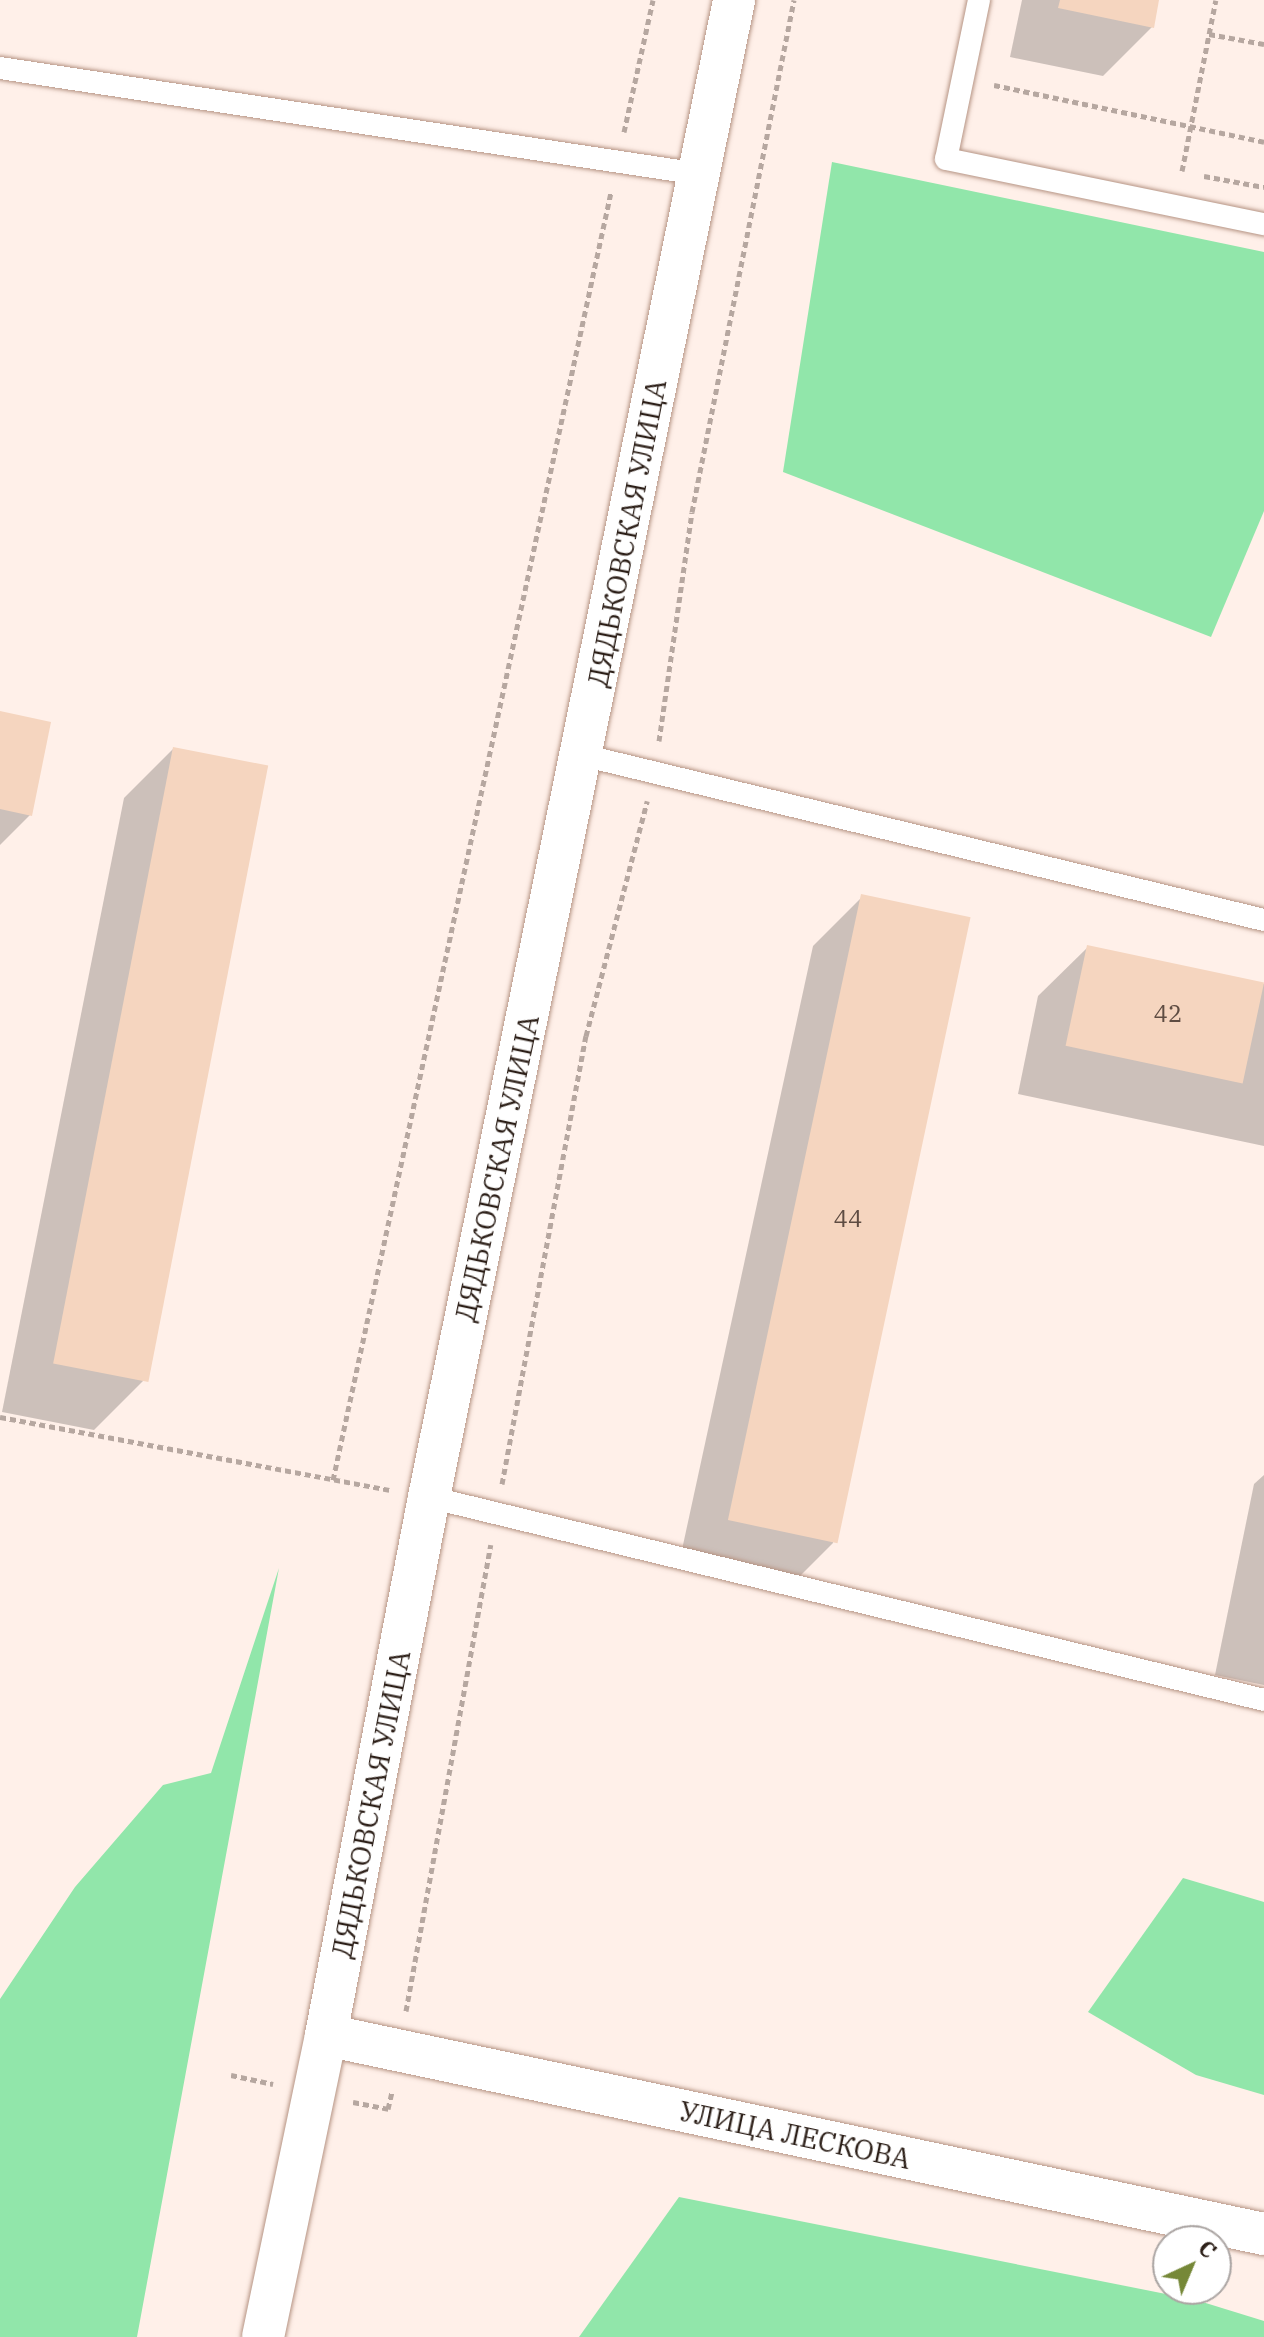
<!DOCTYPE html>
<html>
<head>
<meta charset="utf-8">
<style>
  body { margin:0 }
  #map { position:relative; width:1264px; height:2337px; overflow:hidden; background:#fff0e9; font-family:"IBM Plex Serif",serif }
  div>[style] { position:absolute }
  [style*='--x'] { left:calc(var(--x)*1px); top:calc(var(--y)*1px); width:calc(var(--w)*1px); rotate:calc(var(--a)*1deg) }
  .green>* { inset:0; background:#91e6aa }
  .shadow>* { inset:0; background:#0003 }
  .building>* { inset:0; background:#f5d5bf; transform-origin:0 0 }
  .path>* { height:5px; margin-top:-2.5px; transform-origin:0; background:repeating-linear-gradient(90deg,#b6a7a0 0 6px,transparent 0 10px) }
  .roads { filter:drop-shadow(0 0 2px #b69484) drop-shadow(0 0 2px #b69484) }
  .lane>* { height:22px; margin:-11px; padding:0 11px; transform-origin:11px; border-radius:11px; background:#fff }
  .street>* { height:42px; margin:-21px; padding:0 21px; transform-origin:21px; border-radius:21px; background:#fff }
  span { translate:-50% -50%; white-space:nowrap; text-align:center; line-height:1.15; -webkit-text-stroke:7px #fff; paint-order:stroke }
  .number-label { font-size:24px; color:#5e4c42 }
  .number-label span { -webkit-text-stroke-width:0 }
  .street-label { font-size:28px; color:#2c1f18 }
  .north { position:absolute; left:1152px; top:2225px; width:80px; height:80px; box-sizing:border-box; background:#fff; border:2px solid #aba5a3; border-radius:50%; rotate:44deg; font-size:22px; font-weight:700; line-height:32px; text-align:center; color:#2c1f18 }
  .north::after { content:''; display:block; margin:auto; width:28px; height:36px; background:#768838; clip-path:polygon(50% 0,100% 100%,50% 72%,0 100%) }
</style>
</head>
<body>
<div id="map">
  <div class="green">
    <div style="clip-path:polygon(832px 162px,1264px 252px,1264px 511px,1211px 637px,783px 472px)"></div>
    <div style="clip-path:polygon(279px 1568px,137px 2337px,0 2337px,0 1999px,75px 1887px,163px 1785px,211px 1773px)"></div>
    <div style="clip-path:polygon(1183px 1878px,1264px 1902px,1264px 2095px,1196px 2075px,1088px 2012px)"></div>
    <div style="clip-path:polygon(679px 2197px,1196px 2300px,1264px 2321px,1264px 2337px,579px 2337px)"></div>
  </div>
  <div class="shadow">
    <div style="clip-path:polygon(1022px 0,1157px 0,1152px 27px,1103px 76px,1010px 57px)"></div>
    <div style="clip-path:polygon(0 713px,30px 815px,0 845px)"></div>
    <div style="clip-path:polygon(173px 749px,143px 1381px,94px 1430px,2px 1412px,124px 798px)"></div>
    <div style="clip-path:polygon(862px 897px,833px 1543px,784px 1592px,678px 1568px,813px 946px)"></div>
    <div style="clip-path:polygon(1088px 947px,1264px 984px,1264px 1146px,1018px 1094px,1038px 996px)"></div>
    <div style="clip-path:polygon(1264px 1475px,1264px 1685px,1215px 1675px,1254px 1484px)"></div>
  </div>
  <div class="building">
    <div style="clip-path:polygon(1060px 0,1159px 0,1154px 28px,1058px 8px)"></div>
    <div style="clip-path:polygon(0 711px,51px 722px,32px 816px,0 809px)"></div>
    <div style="left:173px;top:747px;width:97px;height:628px;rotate:11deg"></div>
    <div style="left:861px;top:894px;width:112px;height:640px;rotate:12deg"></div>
    <div style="left:1087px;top:945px;width:181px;height:103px;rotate:12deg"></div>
  </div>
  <div class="path">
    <div style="--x:1209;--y:34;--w:56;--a:10.3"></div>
    <div style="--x:994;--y:85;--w:276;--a:11.9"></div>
    <div style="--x:624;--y:132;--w:135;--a:-77.6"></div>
    <div style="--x:1182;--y:171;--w:174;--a:-78.8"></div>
    <div style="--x:1204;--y:176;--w:61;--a:10.4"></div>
    <div style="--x:659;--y:741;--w:231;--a:-81.8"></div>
    <div style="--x:692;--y:512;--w:522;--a:-78.73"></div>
    <div style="--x:0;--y:1417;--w:396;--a:10.6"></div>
    <div style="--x:333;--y:1480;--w:1318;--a:-77.82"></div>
    <div style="--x:502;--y:1484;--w:456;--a:-79.4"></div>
    <div style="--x:586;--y:1036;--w:243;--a:-75.4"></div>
    <div style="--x:406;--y:2011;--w:474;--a:-79.7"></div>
    <div style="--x:231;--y:2075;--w:43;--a:12.1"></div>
    <div style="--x:353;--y:2102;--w:36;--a:11"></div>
    <div style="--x:388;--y:2109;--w:17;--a:-77"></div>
  </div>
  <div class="roads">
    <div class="lane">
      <div style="--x:979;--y:0;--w:162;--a:101.7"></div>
      <div style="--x:946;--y:159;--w:325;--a:11.6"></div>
      <div style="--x:0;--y:68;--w:707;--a:8.62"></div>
      <div style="--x:582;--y:755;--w:702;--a:13.6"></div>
      <div style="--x:429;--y:1497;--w:859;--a:13.66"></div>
    </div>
    <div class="street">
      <div style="--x:326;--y:2035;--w:959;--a:11.98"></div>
      <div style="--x:263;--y:2337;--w:309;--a:-78.2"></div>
      <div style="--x:326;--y:2035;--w:548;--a:-79.16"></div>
      <div style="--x:429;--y:1497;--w:1528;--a:-78.48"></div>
    </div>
  </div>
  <div class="number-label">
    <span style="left:1168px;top:1014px">42</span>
    <span style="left:848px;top:1219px">44</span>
  </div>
  <div class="street-label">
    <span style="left:627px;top:533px;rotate:-79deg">ДЯДЬКОВСКАЯ УЛИЦА</span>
    <span style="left:497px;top:1168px;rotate:-78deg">ДЯДЬКОВСКАЯ УЛИЦА</span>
    <span style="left:371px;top:1804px;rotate:-79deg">ДЯДЬКОВСКАЯ УЛИЦА</span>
    <span style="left:795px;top:2135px;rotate:12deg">УЛИЦА ЛЕСКОВА</span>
  </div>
  <div class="north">С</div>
</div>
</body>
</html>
